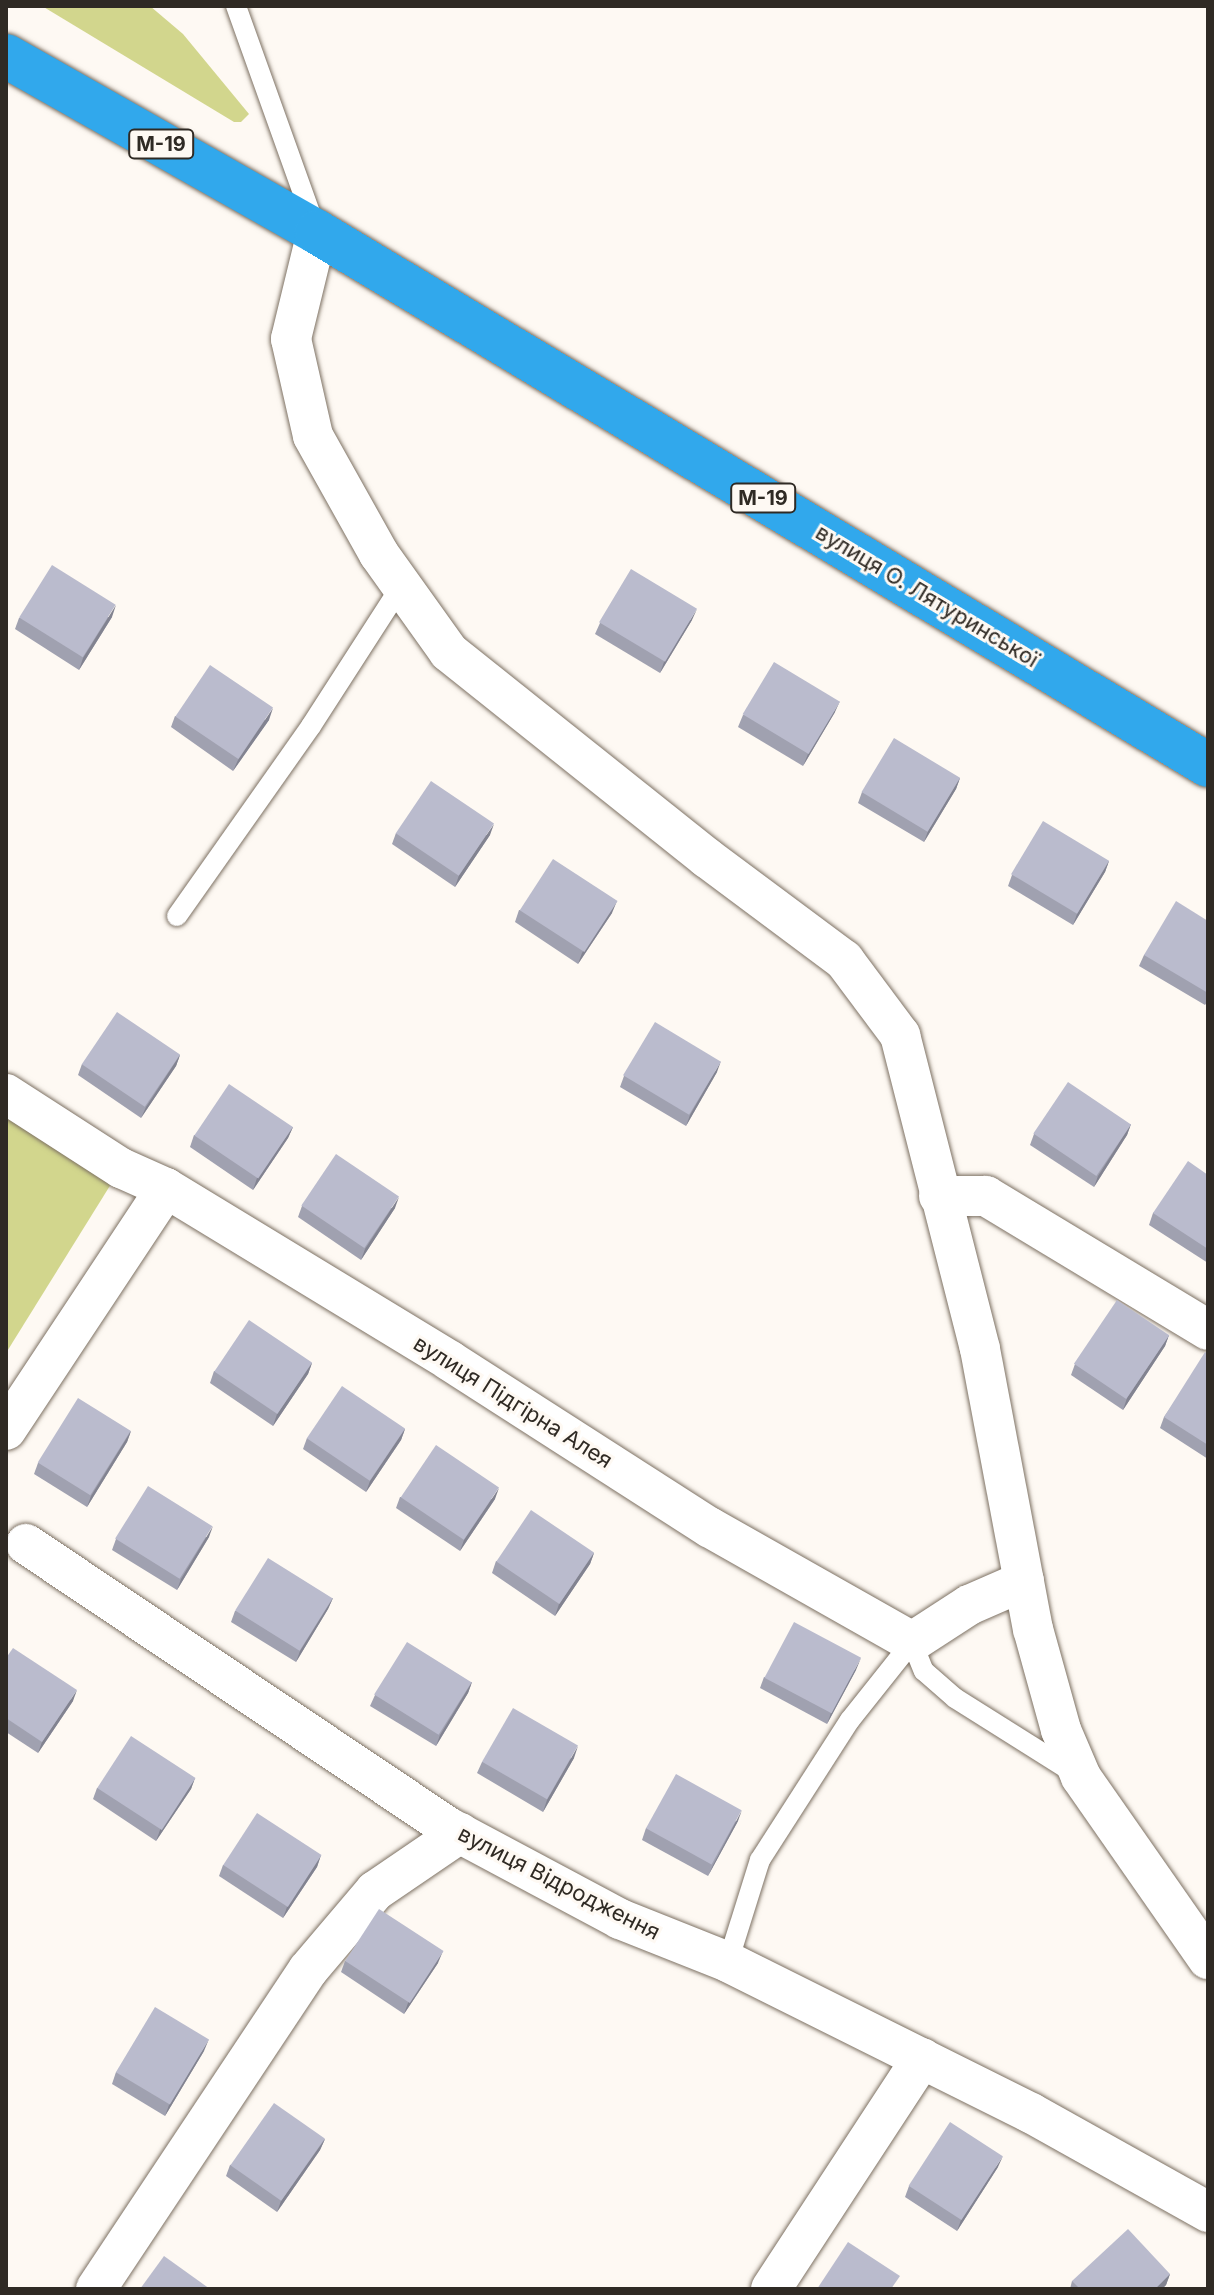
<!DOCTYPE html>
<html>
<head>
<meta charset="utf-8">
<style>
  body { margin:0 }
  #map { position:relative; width:1214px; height:2295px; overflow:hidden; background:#fef9f3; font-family:Inter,sans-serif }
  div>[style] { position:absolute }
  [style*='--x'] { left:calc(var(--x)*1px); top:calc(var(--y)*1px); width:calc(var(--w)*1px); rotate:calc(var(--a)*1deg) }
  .green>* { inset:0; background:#d2d68d }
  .roads { filter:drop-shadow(0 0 2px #7d7163) drop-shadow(0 0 2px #7d7163) }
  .lane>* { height:20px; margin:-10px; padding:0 10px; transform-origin:10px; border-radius:10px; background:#fff }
  .street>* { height:40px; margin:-20px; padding:0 20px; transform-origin:20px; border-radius:20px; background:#fff }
  .highway>* { height:44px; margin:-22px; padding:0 22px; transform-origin:22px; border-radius:22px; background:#31a8ec }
  .wall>* { inset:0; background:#a0a1b0 }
  .shaded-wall>* { inset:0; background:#828390 }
  .building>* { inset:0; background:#babbcd; transform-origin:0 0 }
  span { translate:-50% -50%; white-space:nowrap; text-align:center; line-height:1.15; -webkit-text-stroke:6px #fef9f3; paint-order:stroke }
  .shield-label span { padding:2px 6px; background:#fef9f3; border:2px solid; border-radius:6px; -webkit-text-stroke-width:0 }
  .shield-label { font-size:20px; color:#2f2a24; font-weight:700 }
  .street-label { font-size:22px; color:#2f2a24 }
  .frame { position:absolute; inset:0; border:8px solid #2f2a24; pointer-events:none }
</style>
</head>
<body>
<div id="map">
  <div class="green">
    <div style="clip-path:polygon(42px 6px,150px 6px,183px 34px,249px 114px,241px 122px,234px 122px)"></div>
    <div style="clip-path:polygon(6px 1096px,121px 1168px,6px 1353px)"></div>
  </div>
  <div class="roads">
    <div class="lane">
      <div style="--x:236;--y:6;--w:232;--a:70.3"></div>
      <div style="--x:177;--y:916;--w:232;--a:-54.8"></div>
      <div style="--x:311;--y:726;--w:168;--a:-57.2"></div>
      <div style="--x:728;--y:1962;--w:107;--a:-72.6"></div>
      <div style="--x:760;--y:1860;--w:166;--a:-57.3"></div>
      <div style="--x:850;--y:1720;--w:100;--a:-51.5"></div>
      <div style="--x:912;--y:1642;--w:31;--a:68"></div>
      <div style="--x:924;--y:1671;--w:41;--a:41.1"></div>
      <div style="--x:955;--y:1698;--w:141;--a:32.2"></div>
    </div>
    <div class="street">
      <div style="--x:317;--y:232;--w:110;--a:103.7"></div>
      <div style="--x:291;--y:339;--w:99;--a:77.2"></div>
      <div style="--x:313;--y:436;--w:135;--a:60.8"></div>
      <div style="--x:379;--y:554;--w:120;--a:54.5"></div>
      <div style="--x:449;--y:652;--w:330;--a:38.6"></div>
      <div style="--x:707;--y:858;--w:171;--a:36.7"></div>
      <div style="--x:844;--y:960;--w:94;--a:53.3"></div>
      <div style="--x:900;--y:1035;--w:324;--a:75.7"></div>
      <div style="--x:980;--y:1349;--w:285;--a:79.3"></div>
      <div style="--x:1033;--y:1629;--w:105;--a:74.5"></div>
      <div style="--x:1061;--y:1730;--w:51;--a:66.9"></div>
      <div style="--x:1081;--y:1777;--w:222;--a:55.1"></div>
      <div style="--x:6;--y:1094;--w:137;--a:32.8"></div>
      <div style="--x:121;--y:1168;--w:49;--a:24"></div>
      <div style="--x:166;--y:1188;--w:333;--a:31.3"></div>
      <div style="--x:450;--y:1361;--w:308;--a:32.7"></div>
      <div style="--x:709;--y:1527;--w:233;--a:29.5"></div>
      <div style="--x:912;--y:1642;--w:68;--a:-33"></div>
      <div style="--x:969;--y:1605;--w:60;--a:-23.6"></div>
      <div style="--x:939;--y:1196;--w:47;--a:0"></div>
      <div style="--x:986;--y:1196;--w:259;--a:31.1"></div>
      <div style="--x:6;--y:1430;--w:290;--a:-56.5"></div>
      <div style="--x:26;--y:1544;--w:508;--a:33.85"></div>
      <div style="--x:448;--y:1827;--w:195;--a:28.1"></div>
      <div style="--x:620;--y:1919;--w:116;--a:21.7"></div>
      <div style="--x:728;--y:1962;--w:339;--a:26.5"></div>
      <div style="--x:1031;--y:2113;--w:203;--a:29.2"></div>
      <div style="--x:96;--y:2289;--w:383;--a:-56.4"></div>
      <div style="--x:308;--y:1970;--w:104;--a:-49.7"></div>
      <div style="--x:375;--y:1891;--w:103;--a:-34.3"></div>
      <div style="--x:771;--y:2289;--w:276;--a:-56.8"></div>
    </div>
    <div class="highway">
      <div style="--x:6;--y:56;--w:357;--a:29.5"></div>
      <div style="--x:317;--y:232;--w:1038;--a:30.89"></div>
    </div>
  </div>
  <div class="wall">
    <div style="clip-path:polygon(112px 617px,79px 670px,15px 629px,19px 618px)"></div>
    <div style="clip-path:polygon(692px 620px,660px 673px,595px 634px,600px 623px)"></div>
    <div style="clip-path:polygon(835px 712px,803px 766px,738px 727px,743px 715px)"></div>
    <div style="clip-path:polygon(175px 716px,269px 720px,233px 771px,171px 727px)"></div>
    <div style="clip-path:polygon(960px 778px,956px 789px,924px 842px,858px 803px,862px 792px)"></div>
    <div style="clip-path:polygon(396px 833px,490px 835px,455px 887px,392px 844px)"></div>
    <div style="clip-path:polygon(1109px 861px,1105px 872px,1073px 925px,1008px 886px,1012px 875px)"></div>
    <div style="clip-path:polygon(519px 910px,612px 913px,578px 964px,515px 922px)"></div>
    <div style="clip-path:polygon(1208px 921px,1208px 1001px,1205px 1005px,1139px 966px,1144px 955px)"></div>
    <div style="clip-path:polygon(180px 1055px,176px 1066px,141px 1118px,78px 1075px,82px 1064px)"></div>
    <div style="clip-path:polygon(717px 1072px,686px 1126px,620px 1087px,624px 1076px)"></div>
    <div style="clip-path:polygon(1131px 1124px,1127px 1135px,1094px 1187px,1030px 1145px,1034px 1134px)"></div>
    <div style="clip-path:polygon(293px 1127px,288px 1138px,253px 1190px,190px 1147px,194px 1135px)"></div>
    <div style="clip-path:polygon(1208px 1175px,1208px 1263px,1149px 1225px,1153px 1213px)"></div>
    <div style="clip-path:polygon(302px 1206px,395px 1208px,361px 1260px,298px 1217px)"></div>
    <div style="clip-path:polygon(1169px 1335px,1165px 1346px,1123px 1410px,1071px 1375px,1075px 1364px)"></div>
    <div style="clip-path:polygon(1208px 1354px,1208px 1459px,1160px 1428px,1164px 1417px)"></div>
    <div style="clip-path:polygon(312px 1363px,308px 1374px,273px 1426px,210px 1383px,214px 1371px)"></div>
    <div style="clip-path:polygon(405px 1429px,401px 1440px,366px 1492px,303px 1449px,307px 1438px)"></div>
    <div style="clip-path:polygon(131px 1431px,127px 1442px,87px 1507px,34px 1474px,38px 1463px)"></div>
    <div style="clip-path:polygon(400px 1497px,495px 1499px,460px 1551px,396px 1508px)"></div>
    <div style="clip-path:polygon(209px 1537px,177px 1590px,112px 1550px,116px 1539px)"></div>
    <div style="clip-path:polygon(594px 1553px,590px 1564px,555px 1616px,492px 1573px,496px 1561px)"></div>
    <div style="clip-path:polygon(333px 1598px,328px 1609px,296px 1662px,231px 1622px,235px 1611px)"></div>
    <div style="clip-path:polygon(6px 1658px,73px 1701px,38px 1753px,6px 1732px)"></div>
    <div style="clip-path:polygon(856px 1670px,827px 1724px,760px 1688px,764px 1677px)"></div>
    <div style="clip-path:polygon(472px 1682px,468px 1693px,436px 1746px,370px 1706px,375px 1695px)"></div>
    <div style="clip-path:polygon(574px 1758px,543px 1812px,477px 1773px,482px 1762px)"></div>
    <div style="clip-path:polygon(195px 1778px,191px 1789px,156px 1841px,93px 1799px,97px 1788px)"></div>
    <div style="clip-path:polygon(738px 1821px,708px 1876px,642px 1840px,646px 1828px)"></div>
    <div style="clip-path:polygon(321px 1855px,317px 1867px,283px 1918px,219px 1876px,223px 1865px)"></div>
    <div style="clip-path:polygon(345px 1961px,438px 1963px,404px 2014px,341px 1972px)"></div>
    <div style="clip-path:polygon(204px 2051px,165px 2116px,112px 2084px,116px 2072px)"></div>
    <div style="clip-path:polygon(325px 2139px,320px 2150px,277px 2212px,226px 2176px,230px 2165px)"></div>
    <div style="clip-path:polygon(998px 2167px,957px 2231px,905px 2197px,909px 2186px)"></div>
    <div style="clip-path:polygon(1170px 2274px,1166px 2285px,1162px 2289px,1070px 2289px,1072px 2281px)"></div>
  </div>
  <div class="shaded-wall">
    <div style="clip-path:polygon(116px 605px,112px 617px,79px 670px,83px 658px)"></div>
    <div style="clip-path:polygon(697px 609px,692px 620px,660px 673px,664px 662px)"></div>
    <div style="clip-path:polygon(840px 701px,835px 712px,803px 766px,808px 754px)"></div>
    <div style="clip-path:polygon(273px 708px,269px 720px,233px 771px,238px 760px)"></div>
    <div style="clip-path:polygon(960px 778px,956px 789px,924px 842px,928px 831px)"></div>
    <div style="clip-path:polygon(494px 824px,490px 835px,455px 887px,459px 875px)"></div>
    <div style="clip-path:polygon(1109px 861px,1105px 872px,1073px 925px,1077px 914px)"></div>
    <div style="clip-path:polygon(617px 901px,612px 913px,578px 964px,582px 953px)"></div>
    <div style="clip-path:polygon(180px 1055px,176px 1066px,141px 1118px,146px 1107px)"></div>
    <div style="clip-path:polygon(721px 1061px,717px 1072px,686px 1126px,690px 1115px)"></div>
    <div style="clip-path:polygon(1131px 1124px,1127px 1135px,1094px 1187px,1098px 1176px)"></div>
    <div style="clip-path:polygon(293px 1127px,288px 1138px,253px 1190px,257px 1178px)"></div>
    <div style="clip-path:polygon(399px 1197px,395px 1208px,361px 1260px,365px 1249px)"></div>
    <div style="clip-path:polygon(1169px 1335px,1165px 1346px,1123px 1410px,1127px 1398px)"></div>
    <div style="clip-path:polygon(312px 1363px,308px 1374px,273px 1426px,277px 1414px)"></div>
    <div style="clip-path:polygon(405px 1429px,401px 1440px,366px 1492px,370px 1481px)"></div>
    <div style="clip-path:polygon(131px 1431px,127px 1442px,87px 1507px,91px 1496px)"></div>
    <div style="clip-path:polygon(499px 1488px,495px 1499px,460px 1551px,464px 1540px)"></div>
    <div style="clip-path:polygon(213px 1526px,209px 1537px,177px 1590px,181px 1579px)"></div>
    <div style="clip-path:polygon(594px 1553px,590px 1564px,555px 1616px,559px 1604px)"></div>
    <div style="clip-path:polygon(333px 1598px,328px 1609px,296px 1662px,300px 1651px)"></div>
    <div style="clip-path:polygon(861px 1658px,856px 1670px,827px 1724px,831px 1713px)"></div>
    <div style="clip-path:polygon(472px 1682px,468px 1693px,436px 1746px,440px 1735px)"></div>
    <div style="clip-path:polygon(77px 1690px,73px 1701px,38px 1753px,42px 1742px)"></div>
    <div style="clip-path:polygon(578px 1746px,574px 1758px,543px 1812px,547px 1800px)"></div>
    <div style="clip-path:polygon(195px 1778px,191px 1789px,156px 1841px,160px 1830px)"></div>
    <div style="clip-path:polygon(742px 1810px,738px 1821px,708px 1876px,713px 1865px)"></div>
    <div style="clip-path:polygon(321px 1855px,317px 1867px,283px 1918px,287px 1907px)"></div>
    <div style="clip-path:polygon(443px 1951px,438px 1963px,404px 2014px,408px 2003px)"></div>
    <div style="clip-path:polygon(209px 2039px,204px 2051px,165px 2116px,169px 2105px)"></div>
    <div style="clip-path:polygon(325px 2139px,320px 2150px,277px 2212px,281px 2201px)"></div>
    <div style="clip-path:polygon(1003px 2156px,998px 2167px,957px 2231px,961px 2220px)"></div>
    <div style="clip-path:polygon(1170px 2274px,1166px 2285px,1162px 2289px,1155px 2289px)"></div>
  </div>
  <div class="building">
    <div style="left:52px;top:565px;width:75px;height:62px;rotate:32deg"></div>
    <div style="left:631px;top:569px;width:77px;height:62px;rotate:31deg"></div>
    <div style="left:774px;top:662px;width:77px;height:61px;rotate:31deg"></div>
    <div style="left:210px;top:665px;width:76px;height:62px;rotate:34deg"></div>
    <div style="left:894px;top:738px;width:77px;height:63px;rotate:31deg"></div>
    <div style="left:431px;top:781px;width:76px;height:63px;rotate:34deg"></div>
    <div style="left:1043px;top:821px;width:77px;height:62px;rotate:31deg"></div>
    <div style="left:553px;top:859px;width:77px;height:61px;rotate:33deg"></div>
    <div style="clip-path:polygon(1176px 901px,1208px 921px,1208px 993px,1144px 955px)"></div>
    <div style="left:117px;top:1012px;width:76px;height:63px;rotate:34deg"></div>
    <div style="left:655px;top:1022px;width:77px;height:62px;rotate:31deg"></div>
    <div style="left:1068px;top:1082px;width:76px;height:62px;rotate:34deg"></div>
    <div style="left:229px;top:1084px;width:77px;height:62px;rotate:34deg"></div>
    <div style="left:336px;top:1154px;width:76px;height:62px;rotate:34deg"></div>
    <div style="clip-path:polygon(1188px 1161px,1208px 1175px,1208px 1249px,1153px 1213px)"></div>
    <div style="left:1117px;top:1300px;width:63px;height:77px;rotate:34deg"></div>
    <div style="left:249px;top:1320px;width:76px;height:62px;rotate:34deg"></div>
    <div style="clip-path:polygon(1205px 1352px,1208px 1354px,1208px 1445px,1164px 1417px)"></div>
    <div style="left:342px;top:1386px;width:76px;height:63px;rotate:34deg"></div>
    <div style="left:78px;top:1398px;width:62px;height:76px;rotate:32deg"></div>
    <div style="left:436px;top:1445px;width:76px;height:63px;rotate:34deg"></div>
    <div style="left:148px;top:1486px;width:76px;height:62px;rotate:32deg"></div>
    <div style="left:531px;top:1510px;width:76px;height:62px;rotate:34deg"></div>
    <div style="left:268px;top:1558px;width:76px;height:62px;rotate:32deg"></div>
    <div style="left:794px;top:1622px;width:76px;height:63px;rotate:28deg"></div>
    <div style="left:407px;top:1642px;width:76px;height:62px;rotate:32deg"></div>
    <div style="clip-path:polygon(13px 1648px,77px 1690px,42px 1742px,6px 1718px,6px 1658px)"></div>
    <div style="left:513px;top:1708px;width:75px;height:62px;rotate:30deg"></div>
    <div style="left:131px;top:1736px;width:77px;height:62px;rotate:33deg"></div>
    <div style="left:676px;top:1774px;width:75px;height:62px;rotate:29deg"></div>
    <div style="left:257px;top:1813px;width:77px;height:62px;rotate:33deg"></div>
    <div style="left:379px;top:1909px;width:77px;height:62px;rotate:33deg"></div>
    <div style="left:155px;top:2007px;width:63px;height:76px;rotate:31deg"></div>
    <div style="left:274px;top:2103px;width:62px;height:76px;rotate:35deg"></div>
    <div style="left:950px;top:2122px;width:63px;height:76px;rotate:33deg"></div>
    <div style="clip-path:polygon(1128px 2229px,1170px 2274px,1155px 2289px,1080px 2289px,1072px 2281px)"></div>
    <div style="clip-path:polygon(848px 2242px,900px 2276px,891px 2289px,817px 2289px)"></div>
    <div style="clip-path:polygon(164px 2256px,210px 2289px,140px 2289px)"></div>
  </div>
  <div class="shield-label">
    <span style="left:161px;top:144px">М-19</span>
    <span style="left:763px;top:498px">М-19</span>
  </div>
  <div class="street-label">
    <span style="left:927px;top:596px;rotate:31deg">вулиця О. Лятуринської</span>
    <span style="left:513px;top:1402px;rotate:32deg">вулиця Підгірна Алея</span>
    <span style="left:559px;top:1883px;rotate:27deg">вулиця Відродження</span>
  </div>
  <div class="frame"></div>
</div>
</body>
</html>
